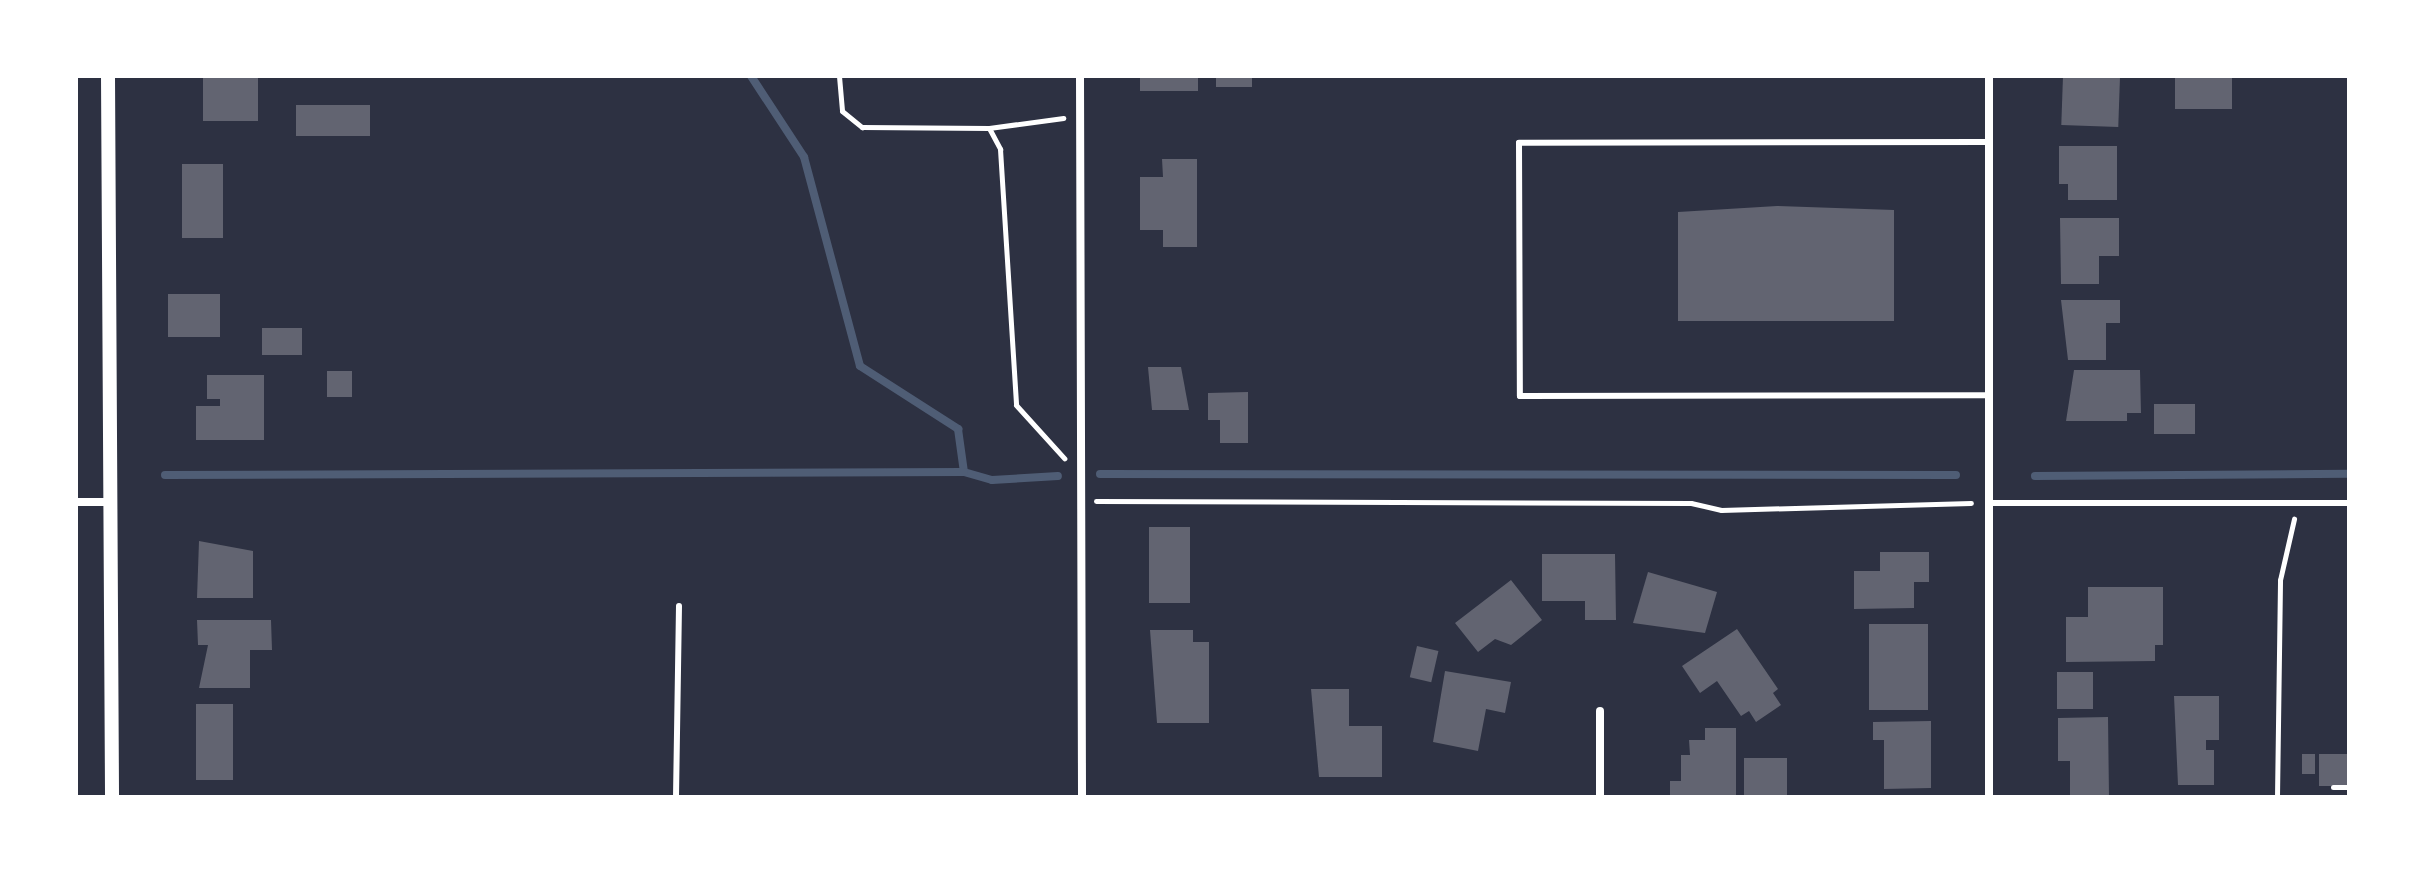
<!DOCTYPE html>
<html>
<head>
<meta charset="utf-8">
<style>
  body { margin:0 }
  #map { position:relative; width:2425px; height:873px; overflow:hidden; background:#2d3142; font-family:"Source Sans 3",sans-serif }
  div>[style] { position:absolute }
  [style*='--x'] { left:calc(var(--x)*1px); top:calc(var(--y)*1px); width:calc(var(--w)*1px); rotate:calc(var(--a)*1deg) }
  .stream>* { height:8px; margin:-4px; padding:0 4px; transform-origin:4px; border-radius:4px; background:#4f5d75 }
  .building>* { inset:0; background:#626471; transform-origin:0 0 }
  .path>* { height:5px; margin:-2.5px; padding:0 2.5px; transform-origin:2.5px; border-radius:2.5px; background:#fff }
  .service>* { height:6px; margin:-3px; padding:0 3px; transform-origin:3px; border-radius:3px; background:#fff }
  .minor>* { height:8px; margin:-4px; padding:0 4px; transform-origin:4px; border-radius:4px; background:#fff }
  .tertiary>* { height:14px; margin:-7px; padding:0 7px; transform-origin:7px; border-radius:7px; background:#fff }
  span { translate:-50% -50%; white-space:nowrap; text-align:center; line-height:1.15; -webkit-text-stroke:7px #fff; paint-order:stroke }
  .frame { position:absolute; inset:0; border:78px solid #fff; pointer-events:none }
</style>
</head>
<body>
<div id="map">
  <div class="stream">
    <div style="--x:751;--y:76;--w:97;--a:56.8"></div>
    <div style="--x:804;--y:157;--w:216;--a:75"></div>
    <div style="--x:860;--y:366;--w:117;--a:32.7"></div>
    <div style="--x:958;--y:429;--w:43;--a:82.1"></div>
    <div style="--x:964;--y:472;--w:29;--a:16"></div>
    <div style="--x:992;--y:480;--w:66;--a:-3.5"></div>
    <div style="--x:1100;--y:474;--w:856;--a:0.07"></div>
    <div style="--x:165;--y:475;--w:799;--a:-0.22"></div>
    <div style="--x:2035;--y:476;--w:314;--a:-0.4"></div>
  </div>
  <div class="building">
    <div style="left:203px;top:76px;width:55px;height:45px"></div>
    <div style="left:1140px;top:76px;width:58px;height:15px"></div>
    <div style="left:1216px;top:76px;width:36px;height:11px"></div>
    <div style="left:2063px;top:76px;width:57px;height:49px;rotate:2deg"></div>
    <div style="left:2175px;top:76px;width:57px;height:33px"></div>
    <div style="left:296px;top:105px;width:74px;height:31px"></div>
    <div style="clip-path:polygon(2059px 146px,2117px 146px,2117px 200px,2068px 200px,2068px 184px,2059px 184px)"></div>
    <div style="clip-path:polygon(1162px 159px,1197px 159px,1197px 247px,1163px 247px,1163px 230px,1140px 230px,1140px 177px,1163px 177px)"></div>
    <div style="left:182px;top:164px;width:41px;height:74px"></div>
    <div style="clip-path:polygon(1777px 206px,1894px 210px,1894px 321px,1678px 321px,1678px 212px)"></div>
    <div style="clip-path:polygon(2060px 218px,2119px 218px,2119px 256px,2099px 256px,2099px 284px,2061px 284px)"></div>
    <div style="left:220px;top:294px;width:43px;height:52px;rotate:90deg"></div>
    <div style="clip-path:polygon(2061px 300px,2120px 300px,2120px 323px,2106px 323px,2106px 360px,2068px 360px)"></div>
    <div style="left:262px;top:328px;width:40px;height:27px"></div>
    <div style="clip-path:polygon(1148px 367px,1181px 367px,1189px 410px,1152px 410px)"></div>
    <div style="clip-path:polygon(2074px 370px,2140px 370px,2141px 413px,2127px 413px,2127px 421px,2066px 421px)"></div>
    <div style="left:352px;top:371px;width:26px;height:25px;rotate:90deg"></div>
    <div style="clip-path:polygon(207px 375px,264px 375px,264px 440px,196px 440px,196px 406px,220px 406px,220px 399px,207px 399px)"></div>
    <div style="clip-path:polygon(1248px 392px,1248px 443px,1220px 443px,1220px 420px,1208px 420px,1208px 393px)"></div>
    <div style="left:2154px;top:404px;width:41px;height:30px"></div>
    <div style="left:1149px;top:527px;width:41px;height:76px"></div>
    <div style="clip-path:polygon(199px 541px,253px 551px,253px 598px,197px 598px)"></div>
    <div style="clip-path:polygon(1880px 552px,1929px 552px,1929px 582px,1914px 582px,1914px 608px,1854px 609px,1854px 571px,1880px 571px)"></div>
    <div style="clip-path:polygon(1542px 554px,1615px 554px,1616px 620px,1585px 620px,1585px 601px,1542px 601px)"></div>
    <div style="clip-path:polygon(1648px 572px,1717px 592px,1705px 633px,1633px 623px)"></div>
    <div style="clip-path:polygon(1511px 580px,1542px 620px,1511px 645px,1495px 639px,1478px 652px,1455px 623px)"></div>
    <div style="clip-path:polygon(2088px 587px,2163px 587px,2163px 645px,2155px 645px,2155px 661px,2066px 662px,2066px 617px,2088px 617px)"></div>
    <div style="clip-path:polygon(197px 620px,271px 620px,272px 650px,250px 650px,250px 688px,199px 688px,208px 645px,198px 645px)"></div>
    <div style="left:1869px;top:624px;width:59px;height:86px"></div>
    <div style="clip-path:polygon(1737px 629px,1778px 689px,1773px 693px,1781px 705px,1756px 722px,1749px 711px,1741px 716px,1717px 681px,1700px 693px,1682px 666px)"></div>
    <div style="clip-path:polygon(1150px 630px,1193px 630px,1193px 642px,1209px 642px,1209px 723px,1157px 723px)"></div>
    <div style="left:1417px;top:646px;width:22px;height:32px;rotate:13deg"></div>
    <div style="clip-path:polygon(1445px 671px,1511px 682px,1505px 713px,1486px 709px,1478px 751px,1433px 742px)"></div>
    <div style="left:2057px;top:672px;width:36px;height:37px"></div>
    <div style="clip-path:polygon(1311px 689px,1349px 689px,1349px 726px,1382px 726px,1382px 777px,1319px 777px)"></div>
    <div style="clip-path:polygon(2174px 696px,2219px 696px,2219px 740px,2206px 740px,2206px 750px,2214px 750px,2214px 785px,2178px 785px)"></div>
    <div style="left:196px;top:704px;width:37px;height:76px"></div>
    <div style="clip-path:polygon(2108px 717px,2109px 797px,2070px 797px,2070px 761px,2058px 761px,2058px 718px)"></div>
    <div style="clip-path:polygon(1931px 721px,1931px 788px,1884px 789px,1884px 740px,1873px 740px,1873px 722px)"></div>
    <div style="clip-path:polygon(1705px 728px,1736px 728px,1736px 797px,1670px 797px,1670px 781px,1681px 781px,1681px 755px,1690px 755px,1689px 740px,1705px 740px)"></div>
    <div style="left:2302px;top:754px;width:13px;height:20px"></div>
    <div style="left:2319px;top:754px;width:30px;height:32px"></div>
    <div style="left:1744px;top:758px;width:43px;height:39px"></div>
  </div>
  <div class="path">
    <div style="--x:839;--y:76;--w:35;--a:85"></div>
    <div style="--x:842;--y:111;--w:26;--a:39"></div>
    <div style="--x:862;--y:127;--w:127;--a:0.5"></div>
    <div style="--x:989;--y:128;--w:24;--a:62"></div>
    <div style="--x:1000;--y:149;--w:256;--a:86.4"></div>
    <div style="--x:1016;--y:405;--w:72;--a:47.8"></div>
    <div style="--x:989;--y:128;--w:75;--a:-7.7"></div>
    <div style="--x:1096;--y:501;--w:595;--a:0.19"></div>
    <div style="--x:1691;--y:503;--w:31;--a:13"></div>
    <div style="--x:1721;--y:510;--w:250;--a:-1.6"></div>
    <div style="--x:2333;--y:787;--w:16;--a:0"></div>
    <div style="--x:2277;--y:797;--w:217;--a:-89.2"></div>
    <div style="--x:2280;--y:580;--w:63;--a:-77.1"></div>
  </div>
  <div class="service">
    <div style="--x:1989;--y:142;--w:470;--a:179.9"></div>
    <div style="--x:1519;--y:143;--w:253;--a:89.8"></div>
    <div style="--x:1520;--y:396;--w:469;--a:-0.1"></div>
    <div style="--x:1989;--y:503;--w:360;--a:0"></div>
    <div style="--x:676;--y:797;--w:191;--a:-89.1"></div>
  </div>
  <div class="minor">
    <div style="--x:1080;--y:76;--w:721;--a:89.84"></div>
    <div style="--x:76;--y:502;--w:34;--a:0"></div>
    <div style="--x:1600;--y:797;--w:86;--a:-90"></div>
    <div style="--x:1989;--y:797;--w:721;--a:-90"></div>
  </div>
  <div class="tertiary">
    <div style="--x:108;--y:76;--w:721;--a:89.68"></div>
  </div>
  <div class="frame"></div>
</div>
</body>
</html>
